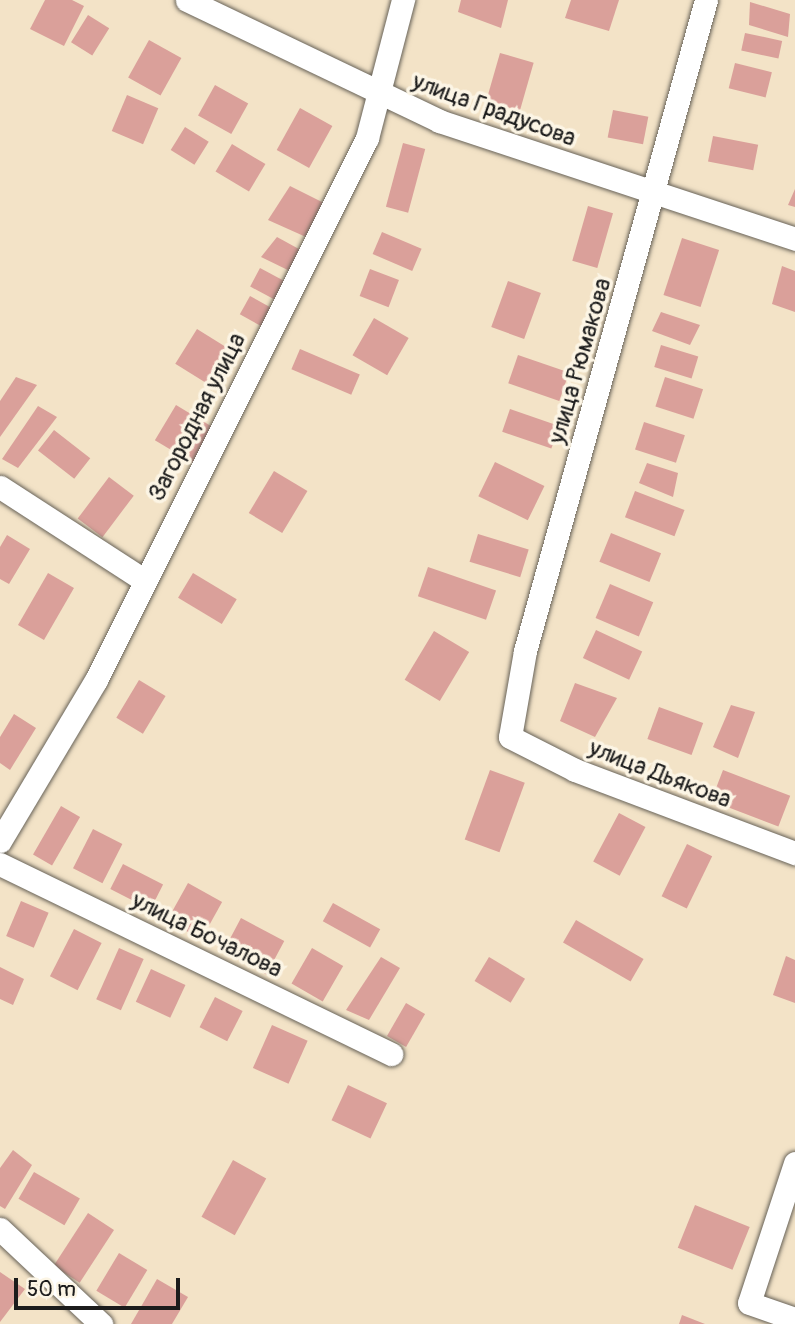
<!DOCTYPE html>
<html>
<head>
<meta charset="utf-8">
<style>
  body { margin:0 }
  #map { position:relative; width:795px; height:1324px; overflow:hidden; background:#f3e3c7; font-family:Pangolin,sans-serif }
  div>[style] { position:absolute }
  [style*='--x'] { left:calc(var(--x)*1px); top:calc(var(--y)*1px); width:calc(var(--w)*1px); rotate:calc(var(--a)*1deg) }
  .building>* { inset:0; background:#daa09a; transform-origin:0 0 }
  .roads { filter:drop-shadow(0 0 2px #676258) drop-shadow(0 0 2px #676258) }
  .minor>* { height:23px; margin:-11.5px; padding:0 11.5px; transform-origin:11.5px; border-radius:11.5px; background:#fff }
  span { translate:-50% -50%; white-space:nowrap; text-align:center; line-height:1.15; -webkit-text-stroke:7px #fcf5e5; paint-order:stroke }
  .street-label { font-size:24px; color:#1c1c1c }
  .scale { position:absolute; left:14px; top:1278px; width:166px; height:32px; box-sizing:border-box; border:4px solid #1c1c1c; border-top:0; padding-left:9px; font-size:21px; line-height:24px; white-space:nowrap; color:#1c1c1c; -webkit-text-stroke:5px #fcf5e5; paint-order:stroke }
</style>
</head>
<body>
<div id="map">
  <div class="building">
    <div style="clip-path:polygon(45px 0,72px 0,84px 6px,64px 46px,30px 29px)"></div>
    <div style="clip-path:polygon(461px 0,508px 0,501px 28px,458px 12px)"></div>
    <div style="clip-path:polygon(571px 0,619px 0,609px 31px,565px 18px)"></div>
    <div style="clip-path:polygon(750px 2px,790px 14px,788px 37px,749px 25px)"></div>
    <div style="left:88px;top:15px;width:25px;height:32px;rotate:32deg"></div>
    <div style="left:745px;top:33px;width:38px;height:18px;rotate:12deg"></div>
    <div style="left:149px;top:40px;width:37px;height:43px;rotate:29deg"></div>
    <div style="left:500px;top:53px;width:35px;height:50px;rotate:16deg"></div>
    <div style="left:735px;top:63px;width:38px;height:26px;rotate:14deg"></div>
    <div style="left:215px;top:85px;width:38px;height:35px;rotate:29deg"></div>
    <div style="left:127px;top:95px;width:34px;height:39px;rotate:23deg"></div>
    <div style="left:300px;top:108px;width:37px;height:48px;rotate:29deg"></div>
    <div style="left:613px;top:110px;width:36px;height:28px;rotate:11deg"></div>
    <div style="left:185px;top:127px;width:28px;height:27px;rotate:32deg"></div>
    <div style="left:713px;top:136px;width:46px;height:26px;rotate:11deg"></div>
    <div style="left:403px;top:143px;width:23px;height:66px;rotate:15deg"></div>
    <div style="left:232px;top:144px;width:39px;height:32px;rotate:31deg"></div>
    <div style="clip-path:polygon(290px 186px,326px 204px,306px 237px,268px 220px)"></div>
    <div style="clip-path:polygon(795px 189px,795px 207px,788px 205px)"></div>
    <div style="left:588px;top:206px;width:26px;height:57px;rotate:16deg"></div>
    <div style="left:382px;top:232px;width:43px;height:24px;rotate:23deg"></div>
    <div style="clip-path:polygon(277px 237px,308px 254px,296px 274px,261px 257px)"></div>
    <div style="left:682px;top:238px;width:39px;height:60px;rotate:18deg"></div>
    <div style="clip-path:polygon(782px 266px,795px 271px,795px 312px,772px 304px)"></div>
    <div style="left:260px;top:268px;width:36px;height:21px;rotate:28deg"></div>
    <div style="left:370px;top:269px;width:31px;height:29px;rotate:21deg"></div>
    <div style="left:508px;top:281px;width:35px;height:49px;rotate:20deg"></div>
    <div style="left:250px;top:296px;width:33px;height:21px;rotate:29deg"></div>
    <div style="clip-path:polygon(661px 312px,700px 325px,690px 345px,652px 331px)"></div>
    <div style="left:374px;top:318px;width:40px;height:43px;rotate:30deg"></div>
    <div style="left:197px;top:329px;width:36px;height:41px;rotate:32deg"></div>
    <div style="left:661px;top:345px;width:39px;height:23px;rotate:17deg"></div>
    <div style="left:300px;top:349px;width:65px;height:22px;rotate:23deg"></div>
    <div style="left:518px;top:355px;width:54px;height:30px;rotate:19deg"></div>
    <div style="clip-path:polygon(16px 377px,37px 385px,0 437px,0 401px)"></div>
    <div style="left:665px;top:377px;width:40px;height:31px;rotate:18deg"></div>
    <div style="left:176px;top:405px;width:47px;height:41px;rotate:31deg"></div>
    <div style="clip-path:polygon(38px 406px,57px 417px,18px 468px,2px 459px)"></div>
    <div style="left:510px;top:409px;width:52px;height:24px;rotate:19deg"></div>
    <div style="left:644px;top:422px;width:43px;height:29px;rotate:18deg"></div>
    <div style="left:54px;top:430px;width:46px;height:26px;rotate:38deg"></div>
    <div style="left:495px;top:462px;width:55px;height:38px;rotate:26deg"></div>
    <div style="clip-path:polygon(647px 463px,678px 473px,673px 497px,639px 483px)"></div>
    <div style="left:274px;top:471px;width:39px;height:49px;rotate:31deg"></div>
    <div style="left:109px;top:477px;width:31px;height:52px;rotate:37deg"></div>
    <div style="left:635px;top:491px;width:53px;height:28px;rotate:21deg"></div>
    <div style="left:611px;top:533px;width:54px;height:31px;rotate:22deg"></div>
    <div style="left:478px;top:534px;width:53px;height:29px;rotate:17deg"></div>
    <div style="clip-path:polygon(7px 535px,30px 549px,9px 584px,0 579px,0 547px)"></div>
    <div style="left:428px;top:567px;width:72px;height:31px;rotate:19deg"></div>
    <div style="left:48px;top:573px;width:30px;height:60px;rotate:30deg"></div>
    <div style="left:193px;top:573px;width:51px;height:29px;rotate:31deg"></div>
    <div style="left:610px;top:584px;width:47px;height:37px;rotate:23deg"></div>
    <div style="left:596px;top:630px;width:51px;height:31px;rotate:25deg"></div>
    <div style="left:434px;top:631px;width:41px;height:57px;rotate:31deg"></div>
    <div style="left:139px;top:680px;width:31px;height:44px;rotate:31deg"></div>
    <div style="clip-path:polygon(575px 683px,617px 698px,595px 737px,560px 721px)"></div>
    <div style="clip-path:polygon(731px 705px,755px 712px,738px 758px,713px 747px)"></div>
    <div style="left:659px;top:707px;width:47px;height:34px;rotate:20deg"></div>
    <div style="clip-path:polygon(14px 714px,36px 728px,10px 770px,0 763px,0 737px)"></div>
    <div style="left:490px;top:770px;width:37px;height:74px;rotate:20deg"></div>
    <div style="left:723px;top:770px;width:72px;height:33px;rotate:21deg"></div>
    <div style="left:61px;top:806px;width:22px;height:56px;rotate:30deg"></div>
    <div style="left:619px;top:813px;width:30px;height:55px;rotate:28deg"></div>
    <div style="left:93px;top:829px;width:33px;height:44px;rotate:27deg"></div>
    <div style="left:687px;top:844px;width:28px;height:58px;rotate:26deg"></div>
    <div style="left:123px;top:864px;width:45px;height:28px;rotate:27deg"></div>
    <div style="left:188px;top:883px;width:39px;height:43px;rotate:29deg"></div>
    <div style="left:21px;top:901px;width:30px;height:38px;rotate:23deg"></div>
    <div style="left:333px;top:903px;width:54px;height:21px;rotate:29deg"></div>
    <div style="left:241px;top:918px;width:49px;height:38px;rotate:28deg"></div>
    <div style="left:576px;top:920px;width:78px;height:26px;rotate:30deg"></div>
    <div style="left:74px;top:929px;width:31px;height:53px;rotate:27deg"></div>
    <div style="left:119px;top:948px;width:27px;height:56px;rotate:24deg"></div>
    <div style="left:312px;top:948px;width:36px;height:41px;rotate:30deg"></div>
    <div style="clip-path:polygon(786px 956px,795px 960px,795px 1003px,773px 995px)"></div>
    <div style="clip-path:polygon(381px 957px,400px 968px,369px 1020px,346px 1010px)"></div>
    <div style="left:489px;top:957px;width:42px;height:28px;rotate:31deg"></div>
    <div style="clip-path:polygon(0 967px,24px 979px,13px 1005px,0 999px)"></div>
    <div style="left:151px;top:969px;width:38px;height:36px;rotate:25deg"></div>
    <div style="left:215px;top:997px;width:31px;height:34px;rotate:27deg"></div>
    <div style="left:406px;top:1003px;width:22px;height:38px;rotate:30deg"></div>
    <div style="left:272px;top:1025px;width:39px;height:47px;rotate:24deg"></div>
    <div style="left:348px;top:1085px;width:43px;height:39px;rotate:25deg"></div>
    <div style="clip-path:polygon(13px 1150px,32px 1165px,5px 1209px,0 1206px,0 1168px)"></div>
    <div style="left:233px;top:1160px;width:38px;height:65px;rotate:29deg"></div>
    <div style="left:34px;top:1172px;width:53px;height:31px;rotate:30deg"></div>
    <div style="left:695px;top:1205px;width:59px;height:46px;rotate:22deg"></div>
    <div style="left:88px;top:1213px;width:31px;height:63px;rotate:33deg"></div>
    <div style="left:119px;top:1253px;width:33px;height:44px;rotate:31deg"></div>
    <div style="clip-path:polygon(0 1272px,25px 1289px,0 1322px)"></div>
    <div style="clip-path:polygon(157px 1279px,188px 1297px,172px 1324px,131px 1324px)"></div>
    <div style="clip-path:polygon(682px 1315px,705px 1324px,679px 1324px)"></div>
  </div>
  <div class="roads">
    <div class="minor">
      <div style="--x:187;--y:0;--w:280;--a:25.6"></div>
      <div style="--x:439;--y:121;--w:375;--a:18.3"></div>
      <div style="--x:706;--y:0;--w:676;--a:105.54"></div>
      <div style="--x:525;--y:651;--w:87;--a:99.9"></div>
      <div style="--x:510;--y:737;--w:73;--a:26.9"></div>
      <div style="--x:575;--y:770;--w:235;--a:20.7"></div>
      <div style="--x:0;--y:487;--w:171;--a:32.9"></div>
      <div style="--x:0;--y:841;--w:187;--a:-59.2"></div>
      <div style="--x:96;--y:680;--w:606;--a:-63.43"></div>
      <div style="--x:367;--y:138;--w:143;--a:-75.4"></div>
      <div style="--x:0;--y:864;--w:435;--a:25.9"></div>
      <div style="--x:795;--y:1163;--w:147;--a:108.2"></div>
      <div style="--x:749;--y:1303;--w:49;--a:19.2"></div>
      <div style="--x:0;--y:1229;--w:139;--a:43.2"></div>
    </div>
  </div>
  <div class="street-label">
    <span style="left:494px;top:110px;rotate:20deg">улица Градусова</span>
    <span style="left:580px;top:361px;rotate:-74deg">улица Рюмакова</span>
    <span style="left:197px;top:417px;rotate:-63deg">Загородная улица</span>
    <span style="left:660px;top:774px;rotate:21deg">улица Дьякова</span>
    <span style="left:207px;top:935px;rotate:26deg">улица Бочалова</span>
  </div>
  <div class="scale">50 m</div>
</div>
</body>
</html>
